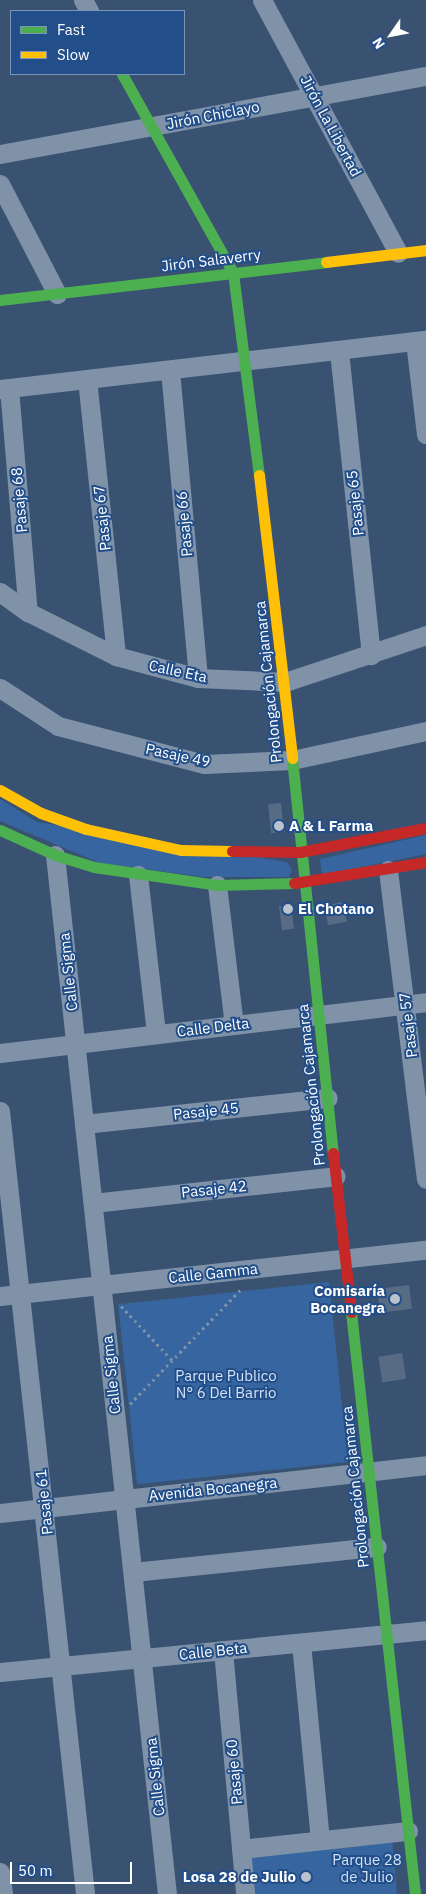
<!DOCTYPE html>
<html>
<head>
<meta charset="utf-8">
<style>
  body { margin:0 }
  #map { position:relative; width:426px; height:1894px; overflow:hidden; background:#395272; font-family:"IBM Plex Sans",sans-serif }
  div>[style] { position:absolute }
  [style*='--x'] { left:calc(var(--x)*1px); top:calc(var(--y)*1px); width:calc(var(--w)*1px); rotate:calc(var(--a)*1deg) }
  .green>* { inset:0; background:#36659f; transform-origin:0 0 }
  .building>* { inset:0; background:#576b84; transform-origin:0 0 }
  .path>* { height:3px; margin-top:-1.5px; transform-origin:0; background:repeating-linear-gradient(90deg,#8092a7 0 2.5px,transparent 0 6.5px) }
  .street>* { height:19px; margin:-9.5px; padding:0 9.5px; transform-origin:9.5px; border-radius:9.5px; background:#8092a7 }
  .fast>* { height:11px; margin:-5.5px; padding:0 5.5px; transform-origin:5.5px; border-radius:5.5px; background:#4caf50 }
  .slow>* { height:11px; margin:-5.5px; padding:0 5.5px; transform-origin:5.5px; border-radius:5.5px; background:#ffc107 }
  .jam>* { height:11px; margin:-5.5px; padding:0 5.5px; transform-origin:5.5px; border-radius:5.5px; background:#c62828 }
  .dots>* { width:14px; height:14px; translate:-50% -50%; box-sizing:border-box; border:2px solid #224e89; border-radius:50% }
  span { translate:-50% -50%; white-space:nowrap; text-align:center; line-height:1.15; -webkit-text-stroke:4px #224e89; paint-order:stroke }
  .street-label { font-size:15px; color:#fff }
  .poi-label { font-size:15px; color:#fff; font-weight:700 }
  .left { translate:0 -50%; text-align:left }
  .right { translate:-100% -50%; text-align:right }
  .park-label { font-size:15px; color:#d3e3f8 }
  .legend { position:absolute; left:10px; top:10px; width:175px; height:65px; box-sizing:border-box; background:#224e89; border:1px solid #7a95b8; margin:0; padding:6px 9px; list-style:none; font-size:15px; color:#fff }
  .legend li { display:flex; align-items:center; gap:10px; height:25px }
  .legend b { width:25px; border:1px solid #7a95b8 }
  .north { position:absolute; left:366px; top:10px; width:50px; height:50px; -webkit-text-stroke:4px #224e89; paint-order:stroke; rotate:237deg; font-size:14px; font-weight:700; line-height:20px; text-align:center; color:#fff }
  .north::after { content:''; display:block; margin:auto; width:18px; height:22px; background:#fff; clip-path:polygon(50% 0,100% 100%,50% 72%,0 100%) }
  .scale { position:absolute; left:10px; top:1862px; width:122px; height:22px; box-sizing:border-box; border:2px solid #fff; border-top:0; padding-left:6px; font-size:15px; line-height:18px; white-space:nowrap; color:#fff; -webkit-text-stroke:4px #224e89; paint-order:stroke }
</style>
</head>
<body>
<div id="map">
  <div class="green">
    <div style="clip-path:polygon(0 799px,37px 822px,287px 862px,292px 870px,289px 877px,204px 877px,100px 863px,0 821px)"></div>
    <div style="clip-path:polygon(426px 835px,426px 854px,322px 875px,320px 859px)"></div>
    <div style="left:329px;top:1282px;width:181px;height:212px;rotate:84deg"></div>
    <div style="clip-path:polygon(392px 1838px,397px 1894px,250px 1894px,246px 1854px)"></div>
  </div>
  <div class="building">
    <div style="left:281px;top:803px;width:29px;height:13px;rotate:84deg"></div>
    <div style="left:343px;top:902px;width:20px;height:19px;rotate:79deg"></div>
    <div style="left:291px;top:905px;width:24px;height:12px;rotate:83deg"></div>
    <div style="left:409px;top:1285px;width:24px;height:32px;rotate:83deg"></div>
    <div style="left:402px;top:1353px;width:26px;height:24px;rotate:81deg"></div>
  </div>
  <div class="path">
    <div style="--x:121;--y:1306;--w:74;--a:46.6"></div>
    <div style="--x:130;--y:1404;--w:161;--a:-46"></div>
  </div>
  <div class="street">
    <div style="--x:83;--y:0;--w:13;--a:61"></div>
    <div style="--x:262;--y:0;--w:287;--a:61.7"></div>
    <div style="--x:0;--y:154;--w:433;--a:-10.4"></div>
    <div style="--x:0;--y:184;--w:124;--a:62.6"></div>
    <div style="--x:415;--y:341;--w:94;--a:83.3"></div>
    <div style="--x:339;--y:351;--w:306;--a:84"></div>
    <div style="--x:170;--y:370;--w:309;--a:84.8"></div>
    <div style="--x:87;--y:379;--w:279;--a:84"></div>
    <div style="--x:9;--y:388;--w:225;--a:85.2"></div>
    <div style="--x:0;--y:389;--w:429;--a:-6.6"></div>
    <div style="--x:0;--y:592;--w:34;--a:36"></div>
    <div style="--x:28;--y:612;--w:98;--a:26.6"></div>
    <div style="--x:116;--y:656;--w:85;--a:15"></div>
    <div style="--x:198;--y:678;--w:87;--a:2.6"></div>
    <div style="--x:285;--y:682;--w:149;--a:-18.4"></div>
    <div style="--x:0;--y:688;--w:69;--a:33.2"></div>
    <div style="--x:58;--y:726;--w:151;--a:14.6"></div>
    <div style="--x:204;--y:764;--w:88;--a:-2.6"></div>
    <div style="--x:292;--y:760;--w:137;--a:-12.2"></div>
    <div style="--x:55;--y:855;--w:1045;--a:83.85"></div>
    <div style="--x:388;--y:870;--w:311;--a:83"></div>
    <div style="--x:138;--y:875;--w:160;--a:83.5"></div>
    <div style="--x:217;--y:885;--w:141;--a:83.1"></div>
    <div style="--x:0;--y:1053;--w:429;--a:-6.8"></div>
    <div style="--x:0;--y:1111;--w:788;--a:83.8"></div>
    <div style="--x:84;--y:1124;--w:245;--a:-6.1"></div>
    <div style="--x:93;--y:1203;--w:244;--a:-6.3"></div>
    <div style="--x:0;--y:1296;--w:428;--a:-6.2"></div>
    <div style="--x:0;--y:1513;--w:429;--a:-6.4"></div>
    <div style="--x:133;--y:1572;--w:245;--a:-5.9"></div>
    <div style="--x:301;--y:1643;--w:198;--a:84.5"></div>
    <div style="--x:223;--y:1650;--w:245;--a:84.8"></div>
    <div style="--x:0;--y:1672;--w:428;--a:-5.6"></div>
    <div style="--x:241;--y:1849;--w:168;--a:-6.2"></div>
    <div style="--x:0;--y:1872;--w:22;--a:82"></div>
  </div>
  <div class="fast">
    <div style="--x:122;--y:74;--w:228;--a:60.8"></div>
    <div style="--x:233;--y:273;--w:204;--a:82.7"></div>
    <div style="--x:0;--y:300;--w:328;--a:-6.6"></div>
    <div style="--x:292;--y:758;--w:397;--a:84.1"></div>
    <div style="--x:0;--y:830;--w:60;--a:24.4"></div>
    <div style="--x:55;--y:855;--w:41;--a:17.1"></div>
    <div style="--x:94;--y:867;--w:124;--a:8.3"></div>
    <div style="--x:217;--y:885;--w:77;--a:-1.5"></div>
    <div style="--x:351;--y:1312;--w:586;--a:83.72"></div>
  </div>
  <div class="slow">
    <div style="--x:326;--y:262;--w:101;--a:-6.8"></div>
    <div style="--x:259;--y:475;--w:285;--a:83.3"></div>
    <div style="--x:0;--y:790;--w:47;--a:29.3"></div>
    <div style="--x:41;--y:813;--w:48;--a:19.6"></div>
    <div style="--x:86;--y:829;--w:97;--a:12.5"></div>
    <div style="--x:181;--y:850;--w:51;--a:1.1"></div>
  </div>
  <div class="jam">
    <div style="--x:232;--y:851;--w:68;--a:0.8"></div>
    <div style="--x:300;--y:852;--w:128;--a:-10.8"></div>
    <div style="--x:294;--y:883;--w:134;--a:-9"></div>
    <div style="--x:333;--y:1153;--w:160;--a:83.5"></div>
  </div>
  <div class="dots">
    <div style="left:279px;top:826px;background:#bac2ce"></div>
    <div style="left:288px;top:909px;background:#bac2ce"></div>
    <div style="left:395px;top:1299px;background:#bac2ce"></div>
    <div style="left:306px;top:1877px;background:#bac2ce"></div>
  </div>
  <div class="street-label">
    <span style="left:213px;top:115px;rotate:-11deg">Jirón Chiclayo</span>
    <span style="left:331px;top:126px;rotate:62deg">Jirón La Libertad</span>
    <span style="left:211px;top:260px;rotate:-7deg">Jirón Salaverry</span>
    <span style="left:19px;top:500px;rotate:-95deg">Pasaje 68</span>
    <span style="left:355px;top:503px;rotate:-96deg">Pasaje 65</span>
    <span style="left:102px;top:518px;rotate:-96deg">Pasaje 67</span>
    <span style="left:184px;top:524px;rotate:-95deg">Pasaje 66</span>
    <span style="left:178px;top:671px;rotate:12deg">Calle Eta</span>
    <span style="left:268px;top:682px;rotate:-96deg">Prolongación Cajamarca</span>
    <span style="left:178px;top:755px;rotate:12deg">Pasaje 49</span>
    <span style="left:68px;top:972px;rotate:-96deg">Calle Sigma</span>
    <span style="left:408px;top:1025px;rotate:-97deg">Pasaje 57</span>
    <span style="left:213px;top:1027px;rotate:-7deg">Calle Delta</span>
    <span style="left:311px;top:1085px;rotate:-96deg">Prolongación Cajamarca</span>
    <span style="left:206px;top:1111px;rotate:-6deg">Pasaje 45</span>
    <span style="left:214px;top:1189px;rotate:-6deg">Pasaje 42</span>
    <span style="left:213px;top:1273px;rotate:-6deg">Calle Gamma</span>
    <span style="left:111px;top:1375px;rotate:-96deg">Calle Sigma</span>
    <span style="left:355px;top:1487px;rotate:-96deg">Prolongación Cajamarca</span>
    <span style="left:213px;top:1489px;rotate:-6deg">Avenida Bocanegra</span>
    <span style="left:44px;top:1502px;rotate:-96deg">Pasaje 61</span>
    <span style="left:213px;top:1651px;rotate:-6deg">Calle Beta</span>
    <span style="left:234px;top:1772px;rotate:-95deg">Pasaje 60</span>
    <span style="left:155px;top:1777px;rotate:-96deg">Calle Sigma</span>
  </div>
  <div class="poi-label">
    <span class="left" style="left:289px;top:826px">A &amp; L Farma</span>
    <span class="left" style="left:298px;top:909px">El Chotano</span>
    <span class="right" style="left:385px;top:1299px">Comisaría<br>Bocanegra</span>
    <span class="right" style="left:296px;top:1877px">Losa 28 de Julio</span>
  </div>
  <div class="park-label">
    <span style="left:226px;top:1384px">Parque Publico<br>N° 6 Del Barrio</span>
    <span style="left:367px;top:1868px">Parque 28<br>de Julio</span>
  </div>
  <ul class="legend">
  <li><b style="height:6px;background:#4caf50"></b>Fast</li>
  <li><b style="height:6px;background:#ffc107"></b>Slow</li>
  </ul>
  <div class="north">N</div>
  <div class="scale">50 m</div>
</div>
</body>
</html>
